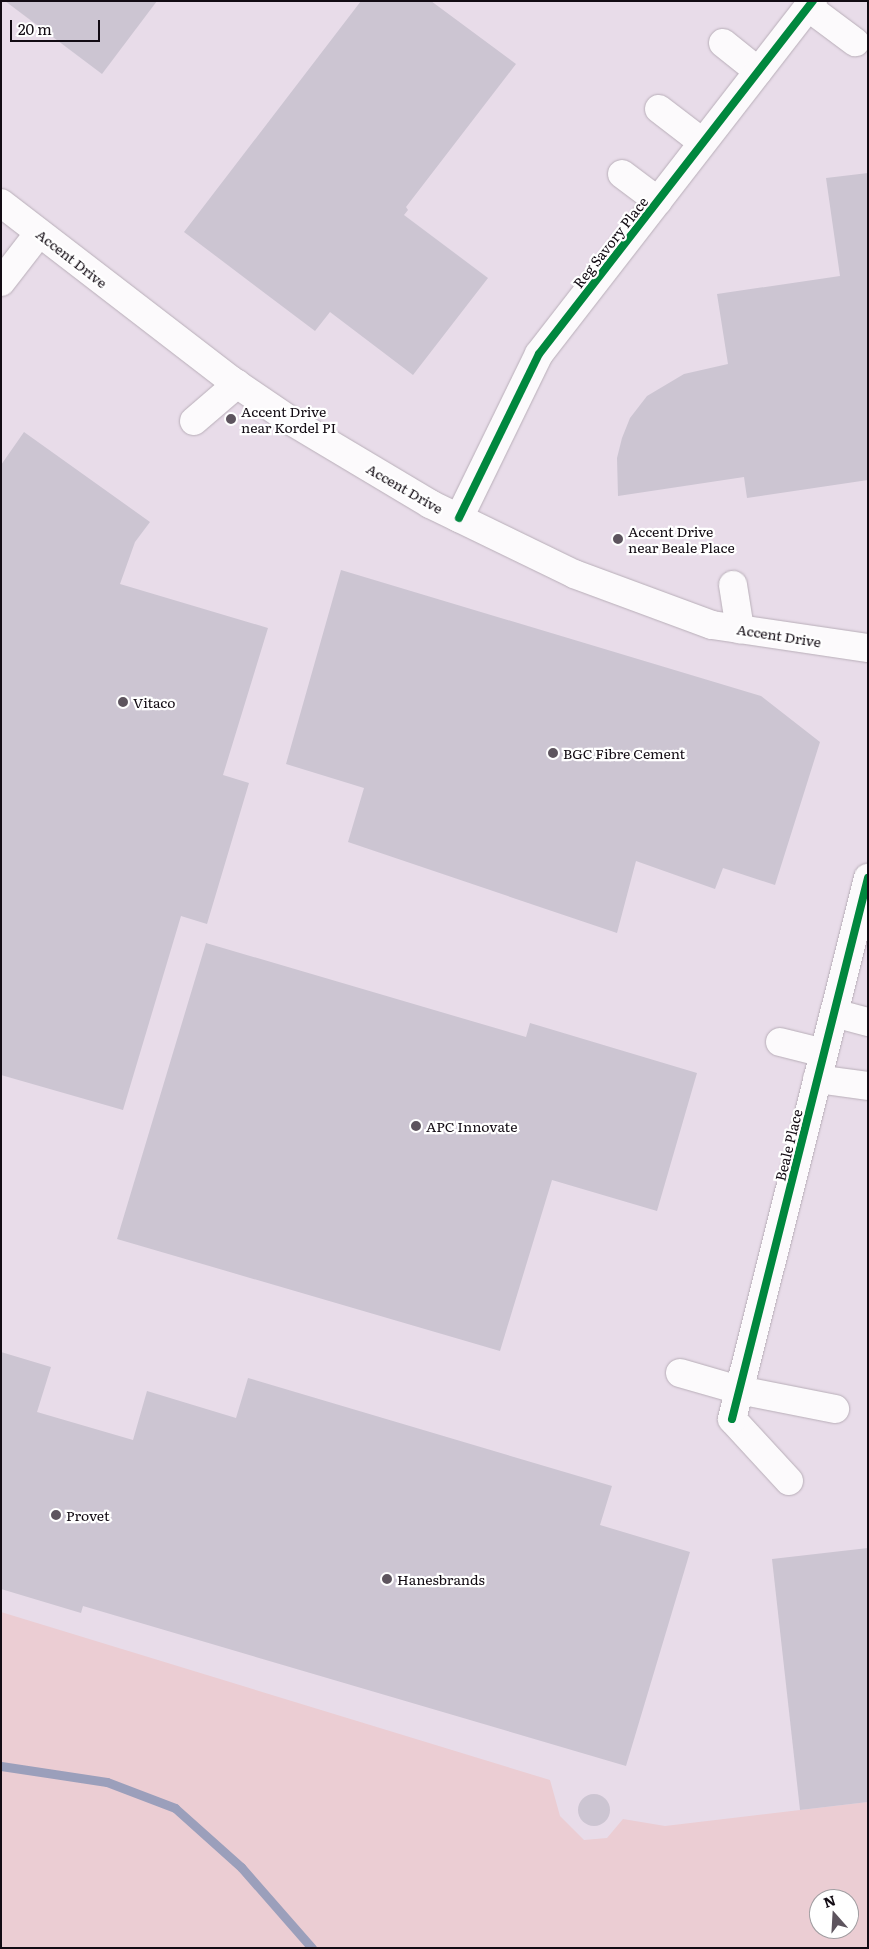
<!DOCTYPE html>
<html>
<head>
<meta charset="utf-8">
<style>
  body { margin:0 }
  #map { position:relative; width:869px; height:1949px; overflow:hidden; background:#e8dce9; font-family:Literata,serif }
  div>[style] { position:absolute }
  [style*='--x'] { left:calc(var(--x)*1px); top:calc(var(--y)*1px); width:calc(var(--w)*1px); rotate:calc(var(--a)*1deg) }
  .green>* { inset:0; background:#ebcdd3 }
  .stream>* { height:9px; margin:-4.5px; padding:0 4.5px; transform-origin:4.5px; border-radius:4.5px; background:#9b9fbb }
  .building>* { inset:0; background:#ccc5d2 }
  .round { border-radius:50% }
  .roads { filter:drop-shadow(0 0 1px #b8aeb8) drop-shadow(0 0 1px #b8aeb8) }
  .minor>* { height:28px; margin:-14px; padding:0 14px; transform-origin:14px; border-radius:14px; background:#fcfafc }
  .major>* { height:28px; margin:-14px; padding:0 14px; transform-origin:14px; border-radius:14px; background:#fcfafc }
  .cycleway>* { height:8px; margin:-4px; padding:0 4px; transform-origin:4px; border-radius:4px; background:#00873e }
  .dots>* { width:14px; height:14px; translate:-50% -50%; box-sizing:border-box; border:2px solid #fff; border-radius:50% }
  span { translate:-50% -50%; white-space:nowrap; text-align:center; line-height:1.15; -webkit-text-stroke:4.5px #fff; paint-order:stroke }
  .street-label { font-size:14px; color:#120b13 }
  .poi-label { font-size:14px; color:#120b13 }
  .left { translate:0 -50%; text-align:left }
  .frame { position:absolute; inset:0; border:2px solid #120b13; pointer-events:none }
  .north { position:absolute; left:809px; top:1889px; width:50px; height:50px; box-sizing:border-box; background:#fff; border:1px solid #a09da1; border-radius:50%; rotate:341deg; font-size:14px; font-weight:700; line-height:20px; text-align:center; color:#120b13 }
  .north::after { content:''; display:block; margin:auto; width:18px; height:22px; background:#5d545e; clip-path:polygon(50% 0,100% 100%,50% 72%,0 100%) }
  .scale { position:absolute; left:10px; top:20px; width:90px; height:22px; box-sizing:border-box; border:2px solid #120b13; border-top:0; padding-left:6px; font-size:15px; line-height:18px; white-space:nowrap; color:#120b13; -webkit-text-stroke:4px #fff; paint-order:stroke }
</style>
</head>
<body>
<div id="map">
  <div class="green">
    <div style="clip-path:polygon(evenodd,1px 1612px,550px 1780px,560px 1816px,584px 1840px,607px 1838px,623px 1819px,665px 1826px,868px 1802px,868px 1948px,1px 1948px,1px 1612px,819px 1899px,849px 1899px,849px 1929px,819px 1929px,819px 1899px)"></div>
  </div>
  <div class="stream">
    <div style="--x:1;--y:1766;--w:107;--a:8.6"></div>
    <div style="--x:107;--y:1782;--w:73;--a:20.9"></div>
    <div style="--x:175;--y:1808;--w:89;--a:41.8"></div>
    <div style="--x:241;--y:1867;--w:108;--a:48.8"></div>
  </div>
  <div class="building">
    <div style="clip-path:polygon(5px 1px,157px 1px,102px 74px)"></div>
    <div style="clip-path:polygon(361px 1px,431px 1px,516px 64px,406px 207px,408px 210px,404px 215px,488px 278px,413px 375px,330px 312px,315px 331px,184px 232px)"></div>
    <div style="clip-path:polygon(868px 173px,868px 480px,747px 498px,744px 477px,618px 496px,617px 458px,622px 438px,630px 418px,647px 396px,684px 374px,728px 364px,717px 294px,840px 276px,826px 178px)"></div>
    <div style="clip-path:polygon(24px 432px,150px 522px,135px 542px,120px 584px,268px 628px,223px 775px,249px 783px,207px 924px,181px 916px,123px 1110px,1px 1075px,1px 465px)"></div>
    <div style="clip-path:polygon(341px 570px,761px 696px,820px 742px,775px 885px,723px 868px,715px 889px,636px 861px,617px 933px,348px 842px,364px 788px,286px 764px)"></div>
    <div style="clip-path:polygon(206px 943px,526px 1037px,530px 1023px,697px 1073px,657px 1211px,552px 1180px,500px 1351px,117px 1239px)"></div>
    <div style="clip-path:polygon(1px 1352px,51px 1367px,37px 1412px,133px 1440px,147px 1391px,236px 1418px,248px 1378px,612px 1486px,600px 1525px,690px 1552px,626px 1766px,83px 1606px,81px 1613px,1px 1589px)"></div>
    <div style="clip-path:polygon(868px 1548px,868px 1802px,800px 1810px,772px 1559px)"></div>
    <div class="round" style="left:578px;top:1794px;width:32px;height:32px"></div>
  </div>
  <div class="roads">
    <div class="minor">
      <div style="--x:808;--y:7;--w:59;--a:36.7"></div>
      <div style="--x:723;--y:43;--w:45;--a:38.7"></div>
      <div style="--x:659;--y:109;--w:54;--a:37.5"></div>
      <div style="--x:622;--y:174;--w:45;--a:36.9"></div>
      <div style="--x:1;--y:282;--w:62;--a:-52.2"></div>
      <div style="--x:194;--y:421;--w:57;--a:-40.7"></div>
      <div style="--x:459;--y:518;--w:182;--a:-64"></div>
      <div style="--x:539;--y:354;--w:447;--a:-52.2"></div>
      <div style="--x:733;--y:585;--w:45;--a:81"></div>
      <div style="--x:834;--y:1013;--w:35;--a:15"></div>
      <div style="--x:780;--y:1042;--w:45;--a:14"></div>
      <div style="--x:817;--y:1079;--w:51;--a:7.8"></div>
      <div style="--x:680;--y:1373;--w:61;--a:16.1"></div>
      <div style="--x:739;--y:1390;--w:98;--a:11.2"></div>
      <div style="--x:789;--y:1481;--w:84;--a:-132.6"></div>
      <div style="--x:732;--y:1419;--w:558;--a:-75.89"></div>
    </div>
    <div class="major">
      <div style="--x:1;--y:203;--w:290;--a:37.6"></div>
      <div style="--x:231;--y:380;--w:73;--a:34.3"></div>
      <div style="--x:291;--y:421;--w:162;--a:30.8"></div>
      <div style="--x:430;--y:504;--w:160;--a:25.9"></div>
      <div style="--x:574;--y:574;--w:147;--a:20.3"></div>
      <div style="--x:712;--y:625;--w:158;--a:8.4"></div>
    </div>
  </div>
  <div class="cycleway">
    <div style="--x:459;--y:518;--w:182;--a:-64"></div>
    <div style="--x:539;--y:354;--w:447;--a:-52.2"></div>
    <div style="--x:732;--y:1419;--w:558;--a:-75.89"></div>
  </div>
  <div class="dots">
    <div style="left:231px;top:419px;background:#5d545e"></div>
    <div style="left:618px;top:539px;background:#5d545e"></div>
    <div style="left:123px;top:702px;background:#5d545e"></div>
    <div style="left:553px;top:753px;background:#5d545e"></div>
    <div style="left:416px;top:1126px;background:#5d545e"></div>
    <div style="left:56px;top:1515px;background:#5d545e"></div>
    <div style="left:387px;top:1579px;background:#5d545e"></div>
  </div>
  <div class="street-label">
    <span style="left:610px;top:242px;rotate:-52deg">Reg Savory Place</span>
    <span style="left:72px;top:258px;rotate:38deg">Accent Drive</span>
    <span style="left:405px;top:488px;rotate:30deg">Accent Drive</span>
    <span style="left:779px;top:635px;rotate:9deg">Accent Drive</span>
    <span style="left:788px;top:1145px;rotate:-76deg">Beale Place</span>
  </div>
  <div class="poi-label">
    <span class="left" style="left:241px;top:419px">Accent Drive<br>near Kordel PI</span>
    <span class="left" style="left:628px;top:539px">Accent Drive<br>near Beale Place</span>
    <span class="left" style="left:133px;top:702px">Vitaco</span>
    <span class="left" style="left:563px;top:753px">BGC Fibre Cement</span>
    <span class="left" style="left:426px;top:1126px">APC Innovate</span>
    <span class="left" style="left:66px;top:1515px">Provet</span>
    <span class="left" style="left:397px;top:1579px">Hanesbrands</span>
  </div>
  <div class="frame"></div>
  <div class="north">N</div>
  <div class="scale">20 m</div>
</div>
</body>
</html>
